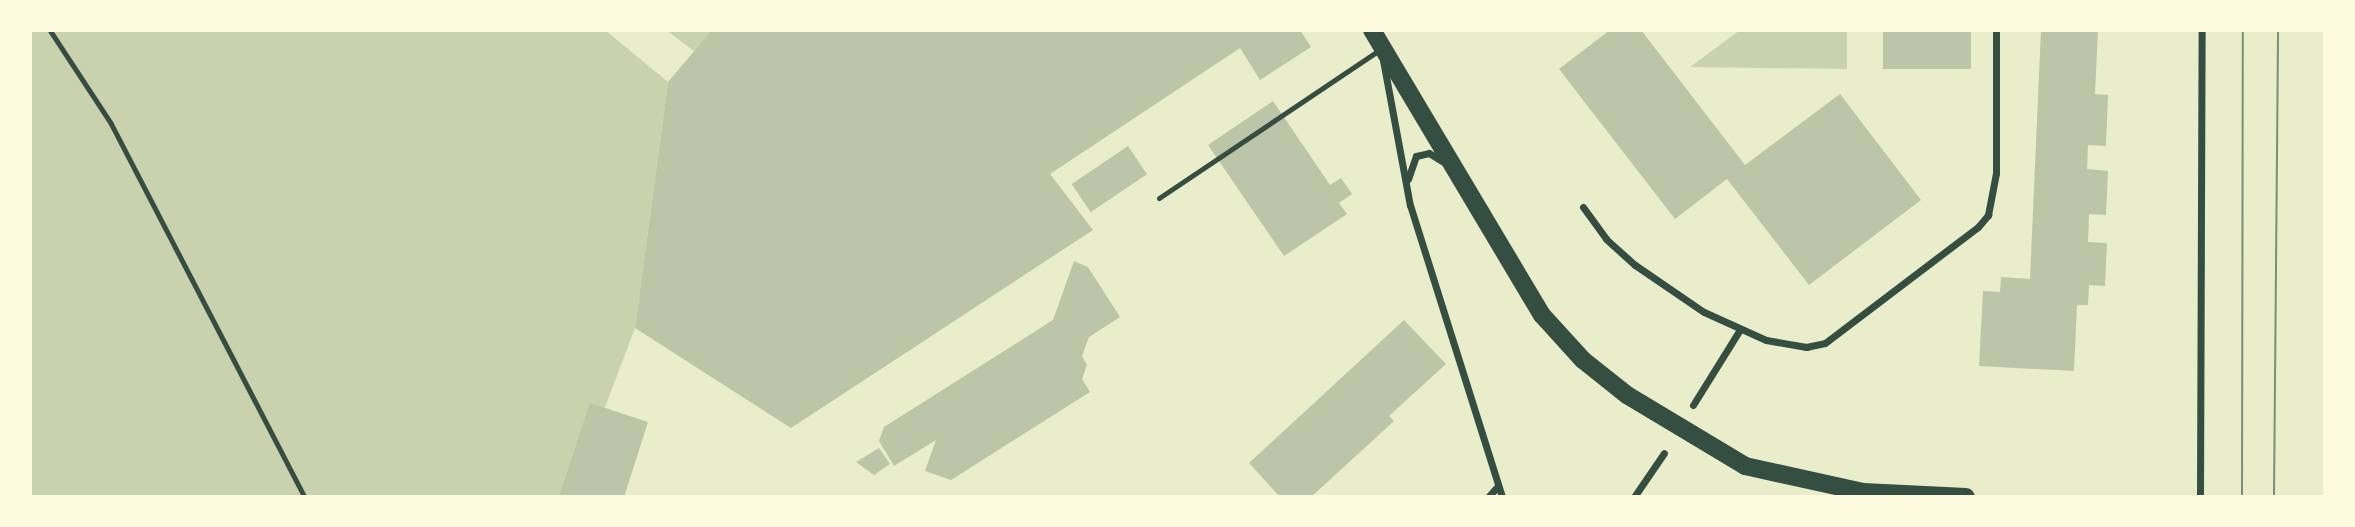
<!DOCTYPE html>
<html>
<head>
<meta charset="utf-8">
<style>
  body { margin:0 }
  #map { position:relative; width:2355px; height:527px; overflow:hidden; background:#e9edc9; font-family:Spectral,serif }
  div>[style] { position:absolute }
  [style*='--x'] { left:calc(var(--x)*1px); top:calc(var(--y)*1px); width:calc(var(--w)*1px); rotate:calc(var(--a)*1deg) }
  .green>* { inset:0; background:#cad2ad }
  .building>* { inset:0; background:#bcc5a7; transform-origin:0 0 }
  .path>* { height:4.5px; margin:-2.25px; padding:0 2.25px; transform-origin:2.25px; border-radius:2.25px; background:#344e41 }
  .service>* { height:5px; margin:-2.5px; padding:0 2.5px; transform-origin:2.5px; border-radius:2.5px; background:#344e41 }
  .minor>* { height:7px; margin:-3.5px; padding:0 3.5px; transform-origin:3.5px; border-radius:3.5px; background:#344e41 }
  .primary>* { height:18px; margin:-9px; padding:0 9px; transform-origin:9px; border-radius:9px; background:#344e41 }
  .tram>* { height:2px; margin:-1px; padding:0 1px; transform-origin:1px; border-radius:1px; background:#7c8e77 }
  span { translate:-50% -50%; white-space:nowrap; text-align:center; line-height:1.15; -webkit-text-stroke:6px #fefae0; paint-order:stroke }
  .frame { position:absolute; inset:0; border:32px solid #fefae0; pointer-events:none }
</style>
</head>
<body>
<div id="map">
  <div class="green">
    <div style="clip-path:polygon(30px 30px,605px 30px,668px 82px,635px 328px,571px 497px,30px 497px)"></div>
    <div style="clip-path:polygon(666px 30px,712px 30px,695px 52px)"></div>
    <div style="clip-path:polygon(1740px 30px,1847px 30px,1847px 69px,1690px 67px)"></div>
  </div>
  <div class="building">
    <div style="clip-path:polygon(712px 30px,1300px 30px,1311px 47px,1260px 80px,1240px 48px,1050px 174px,1093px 230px,791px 428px,635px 328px,668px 82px)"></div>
    <div style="clip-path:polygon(1610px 30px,1641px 30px,1745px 165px,1840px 94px,1921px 200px,1809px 285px,1727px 179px,1675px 219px,1559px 69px)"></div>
    <div style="left:1883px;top:30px;width:88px;height:39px"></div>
    <div style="clip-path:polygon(2041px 30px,2098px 30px,2095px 94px,2108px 95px,2106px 146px,2088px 145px,2087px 169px,2108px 171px,2106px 215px,2089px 214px,2088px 242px,2107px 243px,2105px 286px,2089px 285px,2088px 305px,2077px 305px,2074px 371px,1979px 366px,1983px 291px,2000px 292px,2001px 277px,2030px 279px)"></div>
    <div style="clip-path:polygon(1273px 101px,1330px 185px,1341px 178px,1352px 194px,1339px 203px,1347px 214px,1284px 256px,1208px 145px)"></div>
    <div style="left:1128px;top:146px;width:34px;height:68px;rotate:56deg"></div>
    <div style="clip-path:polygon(1074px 261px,1088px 267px,1120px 317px,1089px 337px,1082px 356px,1087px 365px,1082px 379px,1090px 392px,951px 480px,925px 471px,936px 440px,894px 466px,879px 441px,884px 427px,1053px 320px)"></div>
    <div style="clip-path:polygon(1404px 320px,1446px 364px,1389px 416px,1394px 421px,1311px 497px,1280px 497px,1249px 463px)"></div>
    <div style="clip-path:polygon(590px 403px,648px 422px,624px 497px,559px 497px)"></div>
    <div style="clip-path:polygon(879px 448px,890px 464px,874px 475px,856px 462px)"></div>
  </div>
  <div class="path">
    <div style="--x:50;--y:30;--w:111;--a:56.7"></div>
    <div style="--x:111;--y:123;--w:421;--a:62.6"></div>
  </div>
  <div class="service">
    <div style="--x:1159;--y:198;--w:267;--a:-33.9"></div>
  </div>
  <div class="minor">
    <div style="--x:1383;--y:60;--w:147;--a:79.5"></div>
    <div style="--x:1410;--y:205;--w:306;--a:72.5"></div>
    <div style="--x:1408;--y:179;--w:24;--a:-71"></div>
    <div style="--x:1416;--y:156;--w:13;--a:-13"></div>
    <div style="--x:1429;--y:153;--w:19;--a:32"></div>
    <div style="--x:1583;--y:207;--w:39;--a:54"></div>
    <div style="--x:1606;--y:239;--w:39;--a:42"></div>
    <div style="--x:1635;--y:265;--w:83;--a:34.3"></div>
    <div style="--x:1704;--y:312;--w:68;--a:24.3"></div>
    <div style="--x:1766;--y:340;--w:41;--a:9.9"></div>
    <div style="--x:1806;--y:347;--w:19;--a:-12"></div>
    <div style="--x:1825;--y:343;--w:192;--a:-37.2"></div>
    <div style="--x:1978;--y:227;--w:16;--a:-50"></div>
    <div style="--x:1988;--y:215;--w:43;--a:-79.2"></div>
    <div style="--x:1996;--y:173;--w:143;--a:-90"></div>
    <div style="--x:1693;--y:405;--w:87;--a:-58.1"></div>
    <div style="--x:1488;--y:497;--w:12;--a:-48"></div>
    <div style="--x:1634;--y:497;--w:53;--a:-55.7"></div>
    <div style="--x:2200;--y:497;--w:467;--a:-89.8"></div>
  </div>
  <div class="primary">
    <div style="--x:1372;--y:30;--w:332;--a:59.2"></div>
    <div style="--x:1542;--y:315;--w:61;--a:47.7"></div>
    <div style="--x:1583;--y:360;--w:56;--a:38.5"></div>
    <div style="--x:1627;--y:395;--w:138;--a:31"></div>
    <div style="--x:1745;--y:466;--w:121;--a:12.4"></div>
    <div style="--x:1863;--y:492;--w:103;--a:2.8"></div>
  </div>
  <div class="tram">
    <div style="--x:2242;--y:497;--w:467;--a:-89.9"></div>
    <div style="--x:2274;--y:497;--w:467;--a:-89.5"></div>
  </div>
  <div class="frame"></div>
</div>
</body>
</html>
